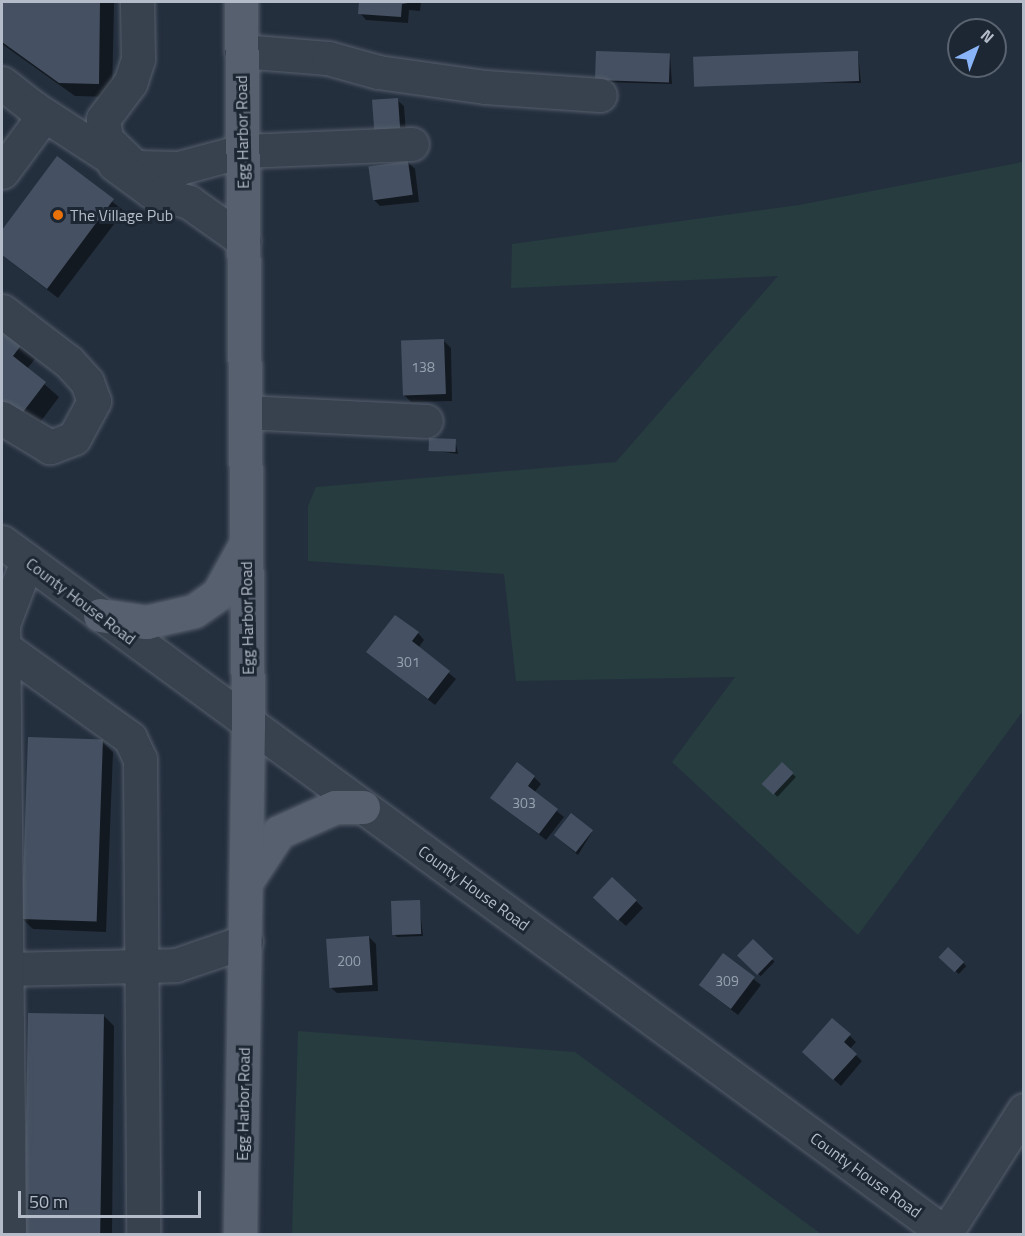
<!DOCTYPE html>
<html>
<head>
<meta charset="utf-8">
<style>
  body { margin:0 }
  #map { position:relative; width:1025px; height:1236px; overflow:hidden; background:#242f3e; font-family:"Titillium Web",sans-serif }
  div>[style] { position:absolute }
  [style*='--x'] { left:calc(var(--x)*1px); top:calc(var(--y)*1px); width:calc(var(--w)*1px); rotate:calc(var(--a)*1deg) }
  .green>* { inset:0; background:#263c3f }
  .shadow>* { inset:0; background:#0007; transform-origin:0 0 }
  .building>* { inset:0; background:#455162; transform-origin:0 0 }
  .roads { filter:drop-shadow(0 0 2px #565f6c) drop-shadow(0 0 2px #565f6c) }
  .minor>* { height:33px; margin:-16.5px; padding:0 16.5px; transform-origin:16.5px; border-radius:16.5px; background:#38414e }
  .major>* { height:33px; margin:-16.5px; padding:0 16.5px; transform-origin:16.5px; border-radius:16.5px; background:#56606e }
  .dots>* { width:16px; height:16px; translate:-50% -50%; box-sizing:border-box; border:3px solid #1d2633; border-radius:50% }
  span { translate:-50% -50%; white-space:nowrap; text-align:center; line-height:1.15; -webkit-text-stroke:6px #1d2633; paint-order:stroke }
  .number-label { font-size:14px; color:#98a1af }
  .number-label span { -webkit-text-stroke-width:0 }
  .street-label { font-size:16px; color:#b4bcc9 }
  .poi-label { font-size:16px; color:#b4bcc9 }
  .left { translate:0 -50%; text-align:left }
  .frame { position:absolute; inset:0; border:3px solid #b4bcc9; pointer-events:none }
  .north { position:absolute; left:947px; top:18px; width:60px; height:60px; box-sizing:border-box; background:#1d2633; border:2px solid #59626f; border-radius:50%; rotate:42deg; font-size:16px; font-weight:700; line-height:24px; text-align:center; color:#b4bcc9 }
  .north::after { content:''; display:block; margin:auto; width:21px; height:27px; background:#8ab4f8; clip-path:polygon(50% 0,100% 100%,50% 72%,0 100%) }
  .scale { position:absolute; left:18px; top:1191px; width:183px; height:27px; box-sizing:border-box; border:3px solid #b4bcc9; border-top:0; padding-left:8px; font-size:18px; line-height:21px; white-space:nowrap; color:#b4bcc9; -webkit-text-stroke:4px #1d2633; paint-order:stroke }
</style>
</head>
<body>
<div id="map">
  <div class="green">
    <div style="clip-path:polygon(1023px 162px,1023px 711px,858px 935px,672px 762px,735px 677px,516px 681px,504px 574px,308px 561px,308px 506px,316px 487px,616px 462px,778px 276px,511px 288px,512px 244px,799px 205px)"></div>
    <div style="clip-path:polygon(298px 1031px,575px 1052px,821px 1234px,292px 1234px)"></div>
  </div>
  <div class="shadow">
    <div style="clip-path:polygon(2px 2px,114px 2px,112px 97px,75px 96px,2px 44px)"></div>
    <div style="clip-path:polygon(360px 2px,421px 2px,420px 11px,409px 10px,408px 23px,366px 20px,360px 13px)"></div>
    <div style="clip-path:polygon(858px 53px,861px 83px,695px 81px)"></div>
    <div style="clip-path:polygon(670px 55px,672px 84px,600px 82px)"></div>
    <div style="clip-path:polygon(397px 100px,404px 106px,406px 134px,383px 135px,376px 128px)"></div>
    <div style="clip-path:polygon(57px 158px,124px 211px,58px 298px,2px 255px,2px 233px)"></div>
    <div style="clip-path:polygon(408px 162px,415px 169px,419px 202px,380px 206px,373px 199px)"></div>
    <div style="clip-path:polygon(2px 332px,35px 359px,27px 369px,59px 397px,35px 429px,2px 403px)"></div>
    <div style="clip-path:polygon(444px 341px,451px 348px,452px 401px,411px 402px,404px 395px)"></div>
    <div style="clip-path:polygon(455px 440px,458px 454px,430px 450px)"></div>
    <div style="clip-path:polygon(418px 633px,424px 640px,418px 648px,456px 679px,435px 705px,368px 652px)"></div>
    <div style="clip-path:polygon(102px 741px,113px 752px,106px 932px,33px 929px,22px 919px)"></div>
    <div style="left:782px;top:764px;width:19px;height:27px;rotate:43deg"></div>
    <div style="clip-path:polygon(534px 777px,541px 784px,534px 793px,564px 817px,546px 840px,492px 798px)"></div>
    <div style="clip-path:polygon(592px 832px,578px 855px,558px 838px)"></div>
    <div style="clip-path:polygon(636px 901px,643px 908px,626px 926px,602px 905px)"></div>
    <div style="clip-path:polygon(419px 902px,423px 936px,397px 937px,394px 934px)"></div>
    <div style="clip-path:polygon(369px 937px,376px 944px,378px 991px,337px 993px,330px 987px)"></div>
    <div style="left:753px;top:941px;width:30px;height:20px;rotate:44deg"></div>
    <div style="left:948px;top:949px;width:25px;height:11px;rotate:43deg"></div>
    <div style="clip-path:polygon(723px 955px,761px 985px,738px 1015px,707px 991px)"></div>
    <div style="clip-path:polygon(30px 1014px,103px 1015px,114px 1026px,112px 1234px,28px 1234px)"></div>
    <div style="clip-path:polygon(849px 1035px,856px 1042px,850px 1049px,862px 1061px,841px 1086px,811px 1059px)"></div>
  </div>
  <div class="building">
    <div style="clip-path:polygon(2px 2px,100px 2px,99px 84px,59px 83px,2px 42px)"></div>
    <div style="clip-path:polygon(359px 2px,414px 2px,402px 4px,401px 17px,358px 14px)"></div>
    <div style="left:596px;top:51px;width:74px;height:29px;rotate:2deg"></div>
    <div style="left:858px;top:51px;width:30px;height:165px;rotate:88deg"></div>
    <div style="left:398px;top:98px;width:30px;height:26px;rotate:86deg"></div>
    <div style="clip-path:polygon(57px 156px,114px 199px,47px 289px,2px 255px,2px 230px)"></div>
    <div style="left:408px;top:161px;width:34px;height:40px;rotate:82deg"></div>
    <div style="clip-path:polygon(2px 329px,22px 344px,13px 356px,46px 382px,20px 416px,2px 402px)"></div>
    <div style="left:444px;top:339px;width:55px;height:43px;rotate:88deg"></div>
    <div style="left:429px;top:438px;width:27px;height:13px;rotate:2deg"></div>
    <div style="clip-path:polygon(395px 615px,419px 632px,412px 641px,450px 671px,428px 699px,366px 652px)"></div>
    <div style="left:28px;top:737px;width:75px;height:182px;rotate:2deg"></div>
    <div style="clip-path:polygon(517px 762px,535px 776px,528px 786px,558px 809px,539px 834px,490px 798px)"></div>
    <div style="left:782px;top:762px;width:16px;height:30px;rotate:43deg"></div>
    <div style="left:571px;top:813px;width:28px;height:28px;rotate:38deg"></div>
    <div style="left:612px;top:877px;width:34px;height:28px;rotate:43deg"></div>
    <div style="left:420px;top:900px;width:34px;height:29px;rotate:88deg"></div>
    <div style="left:369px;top:936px;width:49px;height:43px;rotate:86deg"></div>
    <div style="left:753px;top:939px;width:28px;height:23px;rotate:44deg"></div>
    <div style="left:948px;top:947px;width:22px;height:14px;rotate:43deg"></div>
    <div style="left:723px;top:953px;width:40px;height:40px;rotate:37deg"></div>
    <div style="left:28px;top:1013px;width:76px;height:221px;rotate:1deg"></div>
    <div style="clip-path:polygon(832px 1018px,851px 1034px,844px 1042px,857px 1054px,833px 1080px,802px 1052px)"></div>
  </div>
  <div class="roads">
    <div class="minor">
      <div style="--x:137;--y:2;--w:57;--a:89"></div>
      <div style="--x:138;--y:59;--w:25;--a:108"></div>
      <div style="--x:130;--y:83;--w:45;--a:126.9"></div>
      <div style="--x:103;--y:119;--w:20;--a:81"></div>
      <div style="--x:106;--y:139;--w:40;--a:44"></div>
      <div style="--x:135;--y:167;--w:44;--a:1.3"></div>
      <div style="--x:179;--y:168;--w:65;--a:-15.1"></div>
      <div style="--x:242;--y:151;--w:170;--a:-2.4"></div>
      <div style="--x:241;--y:51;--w:87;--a:4.6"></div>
      <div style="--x:328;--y:58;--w:52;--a:15.6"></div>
      <div style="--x:378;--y:72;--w:108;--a:8"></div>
      <div style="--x:485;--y:87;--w:115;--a:4"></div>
      <div style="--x:2;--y:83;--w:41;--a:38"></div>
      <div style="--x:34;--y:108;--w:15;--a:70"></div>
      <div style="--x:39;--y:122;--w:62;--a:126.5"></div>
      <div style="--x:34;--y:108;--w:105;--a:32.9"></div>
      <div style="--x:114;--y:164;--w:46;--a:36.1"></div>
      <div style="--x:151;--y:191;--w:40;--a:16"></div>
      <div style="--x:189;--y:202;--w:67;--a:35.3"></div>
      <div style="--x:2;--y:311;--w:84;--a:37.3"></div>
      <div style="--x:69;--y:362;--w:27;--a:48"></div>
      <div style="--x:87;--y:382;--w:20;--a:70"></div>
      <div style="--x:94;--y:401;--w:42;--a:118.4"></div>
      <div style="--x:74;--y:438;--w:26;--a:159"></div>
      <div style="--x:50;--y:447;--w:56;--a:-148.9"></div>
      <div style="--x:245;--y:412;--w:181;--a:2.8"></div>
      <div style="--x:2;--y:542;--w:1170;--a:36.24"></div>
      <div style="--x:2;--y:646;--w:158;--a:35.7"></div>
      <div style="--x:130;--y:738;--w:23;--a:65"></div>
      <div style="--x:140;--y:759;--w:475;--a:89.6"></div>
      <div style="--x:6;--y:969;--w:170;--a:-1.3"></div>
      <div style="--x:176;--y:965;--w:74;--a:-18.9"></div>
      <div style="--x:9;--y:1234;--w:610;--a:-90.56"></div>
      <div style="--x:3;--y:624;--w:67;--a:-69.1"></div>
      <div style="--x:945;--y:1234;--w:147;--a:-57.5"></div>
    </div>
    <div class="major">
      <div style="--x:100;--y:615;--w:47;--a:8.7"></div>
      <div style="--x:146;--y:622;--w:49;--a:-12.9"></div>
      <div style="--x:194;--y:611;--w:29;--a:-35"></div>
      <div style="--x:218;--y:594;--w:58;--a:-61.2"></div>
      <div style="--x:248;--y:879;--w:56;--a:-56.6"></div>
      <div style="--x:279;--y:832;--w:61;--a:-24.1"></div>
      <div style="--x:335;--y:807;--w:28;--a:0"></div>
      <div style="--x:240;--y:1234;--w:509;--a:-89.1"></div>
      <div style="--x:248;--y:725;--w:723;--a:-90.55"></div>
    </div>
  </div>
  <div class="dots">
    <div style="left:58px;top:215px;background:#e8710a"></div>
  </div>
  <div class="number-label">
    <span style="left:423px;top:367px">138</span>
    <span style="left:408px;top:662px">301</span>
    <span style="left:524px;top:803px">303</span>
    <span style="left:349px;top:961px">200</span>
    <span style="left:727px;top:981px">309</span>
  </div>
  <div class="street-label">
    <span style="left:242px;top:132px;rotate:-91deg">Egg Harbor Road</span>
    <span style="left:81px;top:601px;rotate:37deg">County House Road</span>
    <span style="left:247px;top:618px;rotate:-91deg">Egg Harbor Road</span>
    <span style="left:474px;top:888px;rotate:36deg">County House Road</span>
    <span style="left:243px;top:1104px;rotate:-89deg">Egg Harbor Road</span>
    <span style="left:866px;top:1175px;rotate:36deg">County House Road</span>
  </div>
  <div class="poi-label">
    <span class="left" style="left:70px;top:215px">The Village Pub</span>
  </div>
  <div class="frame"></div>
  <div class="north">N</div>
  <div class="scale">50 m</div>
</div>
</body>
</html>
